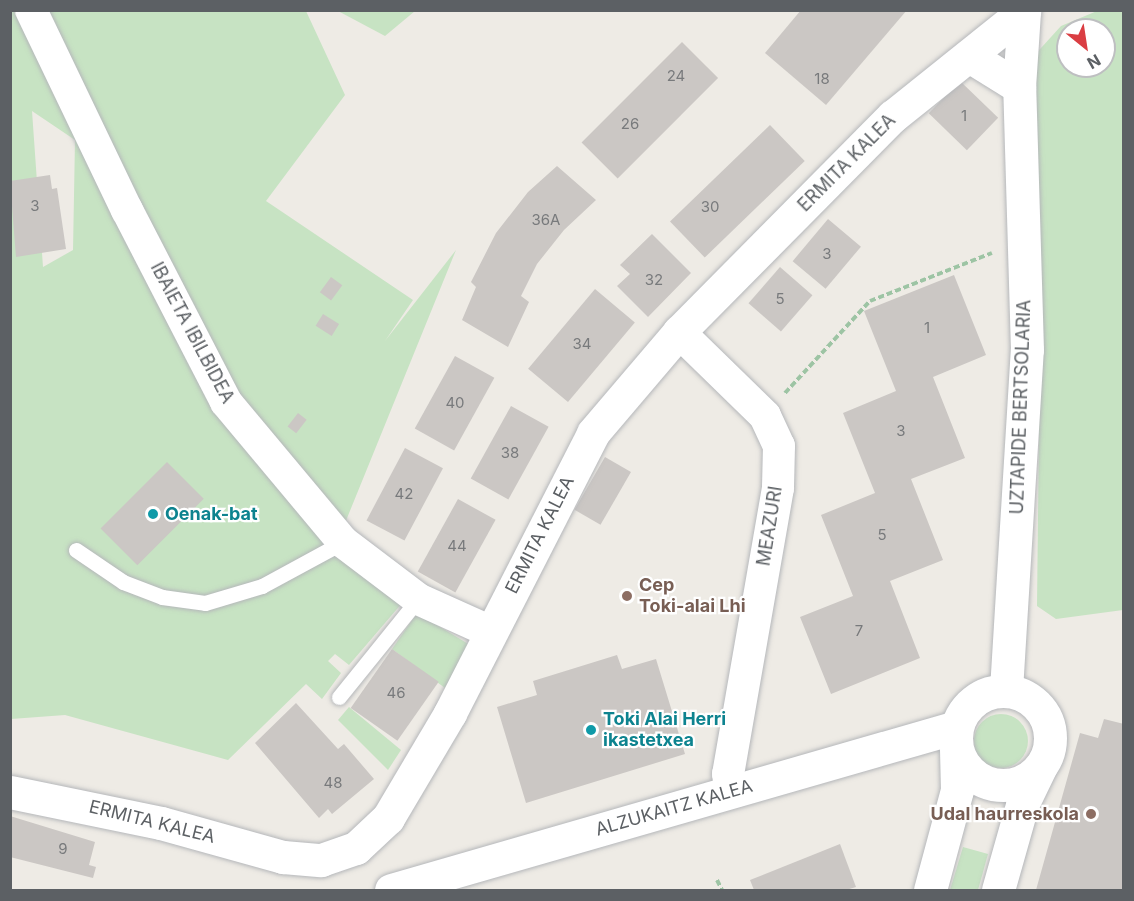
<!DOCTYPE html>
<html>
<head>
<meta charset="utf-8">
<style>
  body { margin:0 }
  #map { position:relative; width:1134px; height:901px; overflow:hidden; background:#eeebe5; font-family:Inter,sans-serif }
  div>[style] { position:absolute }
  [style*='--x'] { left:calc(var(--x)*1px); top:calc(var(--y)*1px); width:calc(var(--w)*1px); rotate:calc(var(--a)*1deg) }
  .green>* { inset:0; background:#c7e3c3 }
  .round { border-radius:50% }
  .building>* { inset:0; background:#cbc7c4; transform-origin:0 0 }
  .path>* { height:4px; margin-top:-2px; transform-origin:0; background:repeating-linear-gradient(90deg,#9dc4a4 0 6px,transparent 0 9px) }
  .roads { filter:drop-shadow(0 0 2px #b5b7ba) drop-shadow(0 0 2px #b5b7ba) }
  .lane>* { height:15px; margin:-7.5px; padding:0 7.5px; transform-origin:7.5px; border-radius:7.5px; background:#fff }
  .street>* { height:32px; margin:-16px; padding:0 16px; transform-origin:16px; border-radius:16px; background:#fff }
  .secondary>* { height:33px; margin:-16.5px; padding:0 16.5px; transform-origin:16.5px; border-radius:16.5px; background:#fff }
  .secondary>.ring { margin:-16.5px; padding:0; box-sizing:content-box; background:none; border:33px solid #fff; border-radius:50% }
  .dots>* { width:16px; height:16px; translate:-50% -50%; box-sizing:border-box; border:3px solid #fff; border-radius:50% }
  span { translate:-50% -50%; white-space:nowrap; text-align:center; line-height:1.15; -webkit-text-stroke:4.5px #fff; paint-order:stroke }
  .number-label { font-size:15px; color:#787a7c }
  .number-label span { -webkit-text-stroke-width:0 }
  .street-label { font-size:18px; color:#5c6064 }
  .culture-label { font-size:18px; color:#0d838f; font-weight:700 }
  .left { translate:0 -50%; text-align:left }
  .education-label { font-size:18px; color:#785e54; font-weight:700 }
  .right { translate:-100% -50%; text-align:right }
  .frame { position:absolute; inset:0; border:12px solid #5c6064; pointer-events:none }
  .north { position:absolute; left:1056px; top:18px; width:60px; height:60px; box-sizing:border-box; background:#fff; border:2px solid #bebfc1; border-radius:50%; rotate:150deg; font-size:16px; font-weight:700; line-height:24px; text-align:center; color:#5c6064 }
  .north::after { content:''; display:block; margin:auto; width:21px; height:27px; background:#da3e43; clip-path:polygon(50% 0,100% 100%,50% 72%,0 100%) }
</style>
</head>
<body>
<div id="map">
  <div class="green">
    <div style="clip-path:polygon(evenodd,11px 11px,306px 11px,345px 95px,266px 201px,413px 300px,385px 341px,456px 250px,343px 528px,403px 602px,349px 665px,335px 654px,328px 661px,341px 673px,322px 699px,306px 684px,228px 760px,65px 715px,11px 719px,11px 11px,32px 111px,75px 140px,73px 250px,43px 267px,32px 111px)"></div>
    <div style="clip-path:polygon(338px 11px,415px 11px,385px 36px)"></div>
    <div style="clip-path:polygon(evenodd,1097px 11px,1123px 11px,1124px 24px,1123px 610px,1056px 619px,1037px 606px,1039px 428px,1031px 59px,1061px 26px,1097px 11px,1068px 30px,1104px 30px,1104px 66px,1068px 66px,1068px 30px)"></div>
    <div style="clip-path:polygon(417px 613px,470px 645px,445px 688px,392px 649px)"></div>
    <div style="clip-path:polygon(349px 707px,401px 750px,388px 770px,338px 720px)"></div>
    <div class="round" style="left:974px;top:714px;width:54px;height:54px"></div>
    <div style="clip-path:polygon(963px 847px,988px 854px,978px 890px,950px 890px)"></div>
  </div>
  <div class="building">
    <div style="clip-path:polygon(801px 10px,907px 10px,826px 105px,765px 53px)"></div>
    <div style="left:682px;top:42px;width:51px;height:142px;rotate:45deg"></div>
    <div style="left:960px;top:81px;width:53px;height:45px;rotate:44deg"></div>
    <div style="left:770px;top:125px;width:50px;height:139px;rotate:46deg"></div>
    <div style="clip-path:polygon(557px 166px,596px 200px,564px 230px,537px 264px,521px 296px,529px 302px,508px 347px,462px 320px,476px 287px,471px 282px,496px 233px,528px 192px)"></div>
    <div style="clip-path:polygon(50px 175px,52px 189px,57px 188px,66px 249px,16px 257px,10px 181px)"></div>
    <div style="left:828px;top:219px;width:43px;height:55px;rotate:40deg"></div>
    <div style="clip-path:polygon(652px 234px,691px 273px,648px 317px,617px 286px,630px 274px,620px 265px)"></div>
    <div style="left:780px;top:267px;width:43px;height:48px;rotate:41deg"></div>
    <div style="clip-path:polygon(954px 275px,986px 355px,933px 377px,965px 458px,911px 479px,943px 560px,890px 581px,920px 658px,831px 694px,800px 617px,853px 596px,821px 515px,875px 493px,843px 413px,896px 391px,864px 311px)"></div>
    <div style="left:331px;top:277px;width:14px;height:19px;rotate:36deg"></div>
    <div style="left:595px;top:289px;width:52px;height:104px;rotate:40deg"></div>
    <div style="left:323px;top:314px;width:19px;height:14px;rotate:32deg"></div>
    <div style="left:455px;top:356px;width:45px;height:83px;rotate:29deg"></div>
    <div style="left:511px;top:406px;width:43px;height:83px;rotate:29deg"></div>
    <div style="left:298px;top:413px;width:11px;height:17px;rotate:38deg"></div>
    <div style="left:405px;top:448px;width:43px;height:82px;rotate:28deg"></div>
    <div style="left:605px;top:457px;width:30px;height:61px;rotate:30deg"></div>
    <div style="left:167px;top:462px;width:52px;height:94px;rotate:45deg"></div>
    <div style="left:458px;top:499px;width:43px;height:83px;rotate:29deg"></div>
    <div style="left:392px;top:649px;width:57px;height:72px;rotate:35deg"></div>
    <div style="clip-path:polygon(617px 655px,622px 669px,656px 659px,685px 754px,526px 803px,497px 707px,537px 695px,533px 681px)"></div>
    <div style="clip-path:polygon(296px 703px,338px 749px,344px 744px,374px 779px,332px 814px,328px 809px,319px 818px,255px 743px)"></div>
    <div style="clip-path:polygon(1104px 719px,1124px 724px,1124px 890px,1036px 890px,1080px 733px,1098px 738px)"></div>
    <div style="clip-path:polygon(10px 816px,95px 842px,89px 865px,96px 867px,93px 878px,10px 857px)"></div>
    <div style="clip-path:polygon(840px 844px,856px 887px,846px 890px,754px 890px,750px 880px)"></div>
  </div>
  <div class="path">
    <div style="--x:785;--y:393;--w:125;--a:-47.3"></div>
    <div style="--x:870;--y:301;--w:131;--a:-21.5"></div>
    <div style="--x:717;--y:880;--w:11;--a:63"></div>
  </div>
  <div class="roads">
    <div class="lane">
      <div style="--x:76;--y:550;--w:57;--a:34.2"></div>
      <div style="--x:123;--y:582;--w:42;--a:21"></div>
      <div style="--x:162;--y:597;--w:43;--a:7.9"></div>
      <div style="--x:205;--y:603;--w:59;--a:-16.6"></div>
      <div style="--x:262;--y:586;--w:92;--a:-28.5"></div>
      <div style="--x:339;--y:697;--w:126;--a:-51.1"></div>
    </div>
    <div class="street">
      <div style="--x:31;--y:10;--w:222;--a:64.4"></div>
      <div style="--x:127;--y:210;--w:216;--a:62.7"></div>
      <div style="--x:226;--y:402;--w:182;--a:50.1"></div>
      <div style="--x:343;--y:542;--w:94;--a:37.2"></div>
      <div style="--x:418;--y:599;--w:80;--a:24.3"></div>
      <div style="--x:679;--y:332;--w:120;--a:44.3"></div>
      <div style="--x:765;--y:416;--w:33;--a:65"></div>
      <div style="--x:779;--y:446;--w:42;--a:91.4"></div>
      <div style="--x:778;--y:488;--w:290;--a:99.9"></div>
      <div style="--x:728;--y:774;--w:18;--a:81"></div>
    </div>
    <div class="secondary">
      <div style="--x:969;--y:56;--w:59;--a:31.8"></div>
      <div style="--x:1006;--y:690;--w:341;--a:-86.5"></div>
      <div style="--x:1027;--y:350;--w:263;--a:-91.7"></div>
      <div style="--x:1019;--y:87;--w:76;--a:-86.2"></div>
      <div class="ring" style="left:956px;top:691px;width:61px;height:61px"></div>
      <div style="--x:10;--y:792;--w:154;--a:11.6"></div>
      <div style="--x:161;--y:823;--w:127;--a:15.6"></div>
      <div style="--x:283;--y:857;--w:38;--a:5"></div>
      <div style="--x:321;--y:860;--w:37;--a:-19"></div>
      <div style="--x:356;--y:848;--w:44;--a:-43.2"></div>
      <div style="--x:388;--y:818;--w:122;--a:-59.4"></div>
      <div style="--x:450;--y:713;--w:314;--a:-62.9"></div>
      <div style="--x:593;--y:433;--w:133;--a:-49.6"></div>
      <div style="--x:679;--y:332;--w:304;--a:-45.3"></div>
      <div style="--x:893;--y:116;--w:168;--a:-38.7"></div>
      <div style="--x:391;--y:890;--w:588;--a:-16.09"></div>
      <div style="--x:930;--y:890;--w:104;--a:-74.9"></div>
      <div style="--x:957;--y:790;--w:41;--a:-91.4"></div>
      <div style="--x:998;--y:890;--w:88;--a:-74.2"></div>
      <div style="--x:1022;--y:805;--w:41;--a:-64.1"></div>
    </div>
  </div>
  <div class="dots">
    <div style="left:153px;top:514px;background:#0f9aa8"></div>
    <div style="left:627px;top:596px;background:#8d6e63"></div>
    <div style="left:591px;top:730px;background:#0f9aa8"></div>
    <div style="left:1091px;top:814px;background:#8d6e63"></div>
  </div>
  <div class="number-label">
    <span style="left:676px;top:76px">24</span>
    <span style="left:822px;top:79px">18</span>
    <span style="left:964px;top:116px">1</span>
    <span style="left:630px;top:124px">26</span>
    <span style="left:35px;top:206px">3</span>
    <span style="left:710px;top:207px">30</span>
    <span style="left:546px;top:220px">36A</span>
    <span style="left:827px;top:254px">3</span>
    <span style="left:654px;top:280px">32</span>
    <span style="left:780px;top:299px">5</span>
    <span style="left:927px;top:328px">1</span>
    <span style="left:582px;top:344px">34</span>
    <span style="left:455px;top:403px">40</span>
    <span style="left:901px;top:431px">3</span>
    <span style="left:510px;top:453px">38</span>
    <span style="left:404px;top:494px">42</span>
    <span style="left:882px;top:535px">5</span>
    <span style="left:457px;top:546px">44</span>
    <span style="left:859px;top:631px">7</span>
    <span style="left:396px;top:693px">46</span>
    <span style="left:333px;top:783px">48</span>
    <span style="left:63px;top:849px">9</span>
  </div>
  <div class="street-label">
    <span style="left:847px;top:163px;rotate:-45deg">ERMITA KALEA</span>
    <span style="left:192px;top:333px;rotate:62deg">IBAIETA IBILBIDEA</span>
    <span style="left:1021px;top:407px;rotate:-88deg">UZTAPIDE BERTSOLARIA</span>
    <span style="left:770px;top:526px;rotate:-81deg">MEAZURI</span>
    <span style="left:540px;top:535px;rotate:-63deg">ERMITA KALEA</span>
    <span style="left:674px;top:808px;rotate:-16deg">ALZUKAITZ KALEA</span>
    <span style="left:152px;top:822px;rotate:14deg">ERMITA KALEA</span>
  </div>
  <div class="culture-label">
    <span class="left" style="left:165px;top:514px">Oenak-bat</span>
    <span class="left" style="left:603px;top:730px">Toki Alai Herri<br>ikastetxea</span>
  </div>
  <div class="education-label">
    <span class="left" style="left:639px;top:596px">Cep<br>Toki-alai Lhi</span>
    <span class="right" style="left:1079px;top:814px">Udal haurreskola</span>
  </div>
  <div class="frame"></div>
  <div class="north">N</div>
</div>
</body>
</html>
